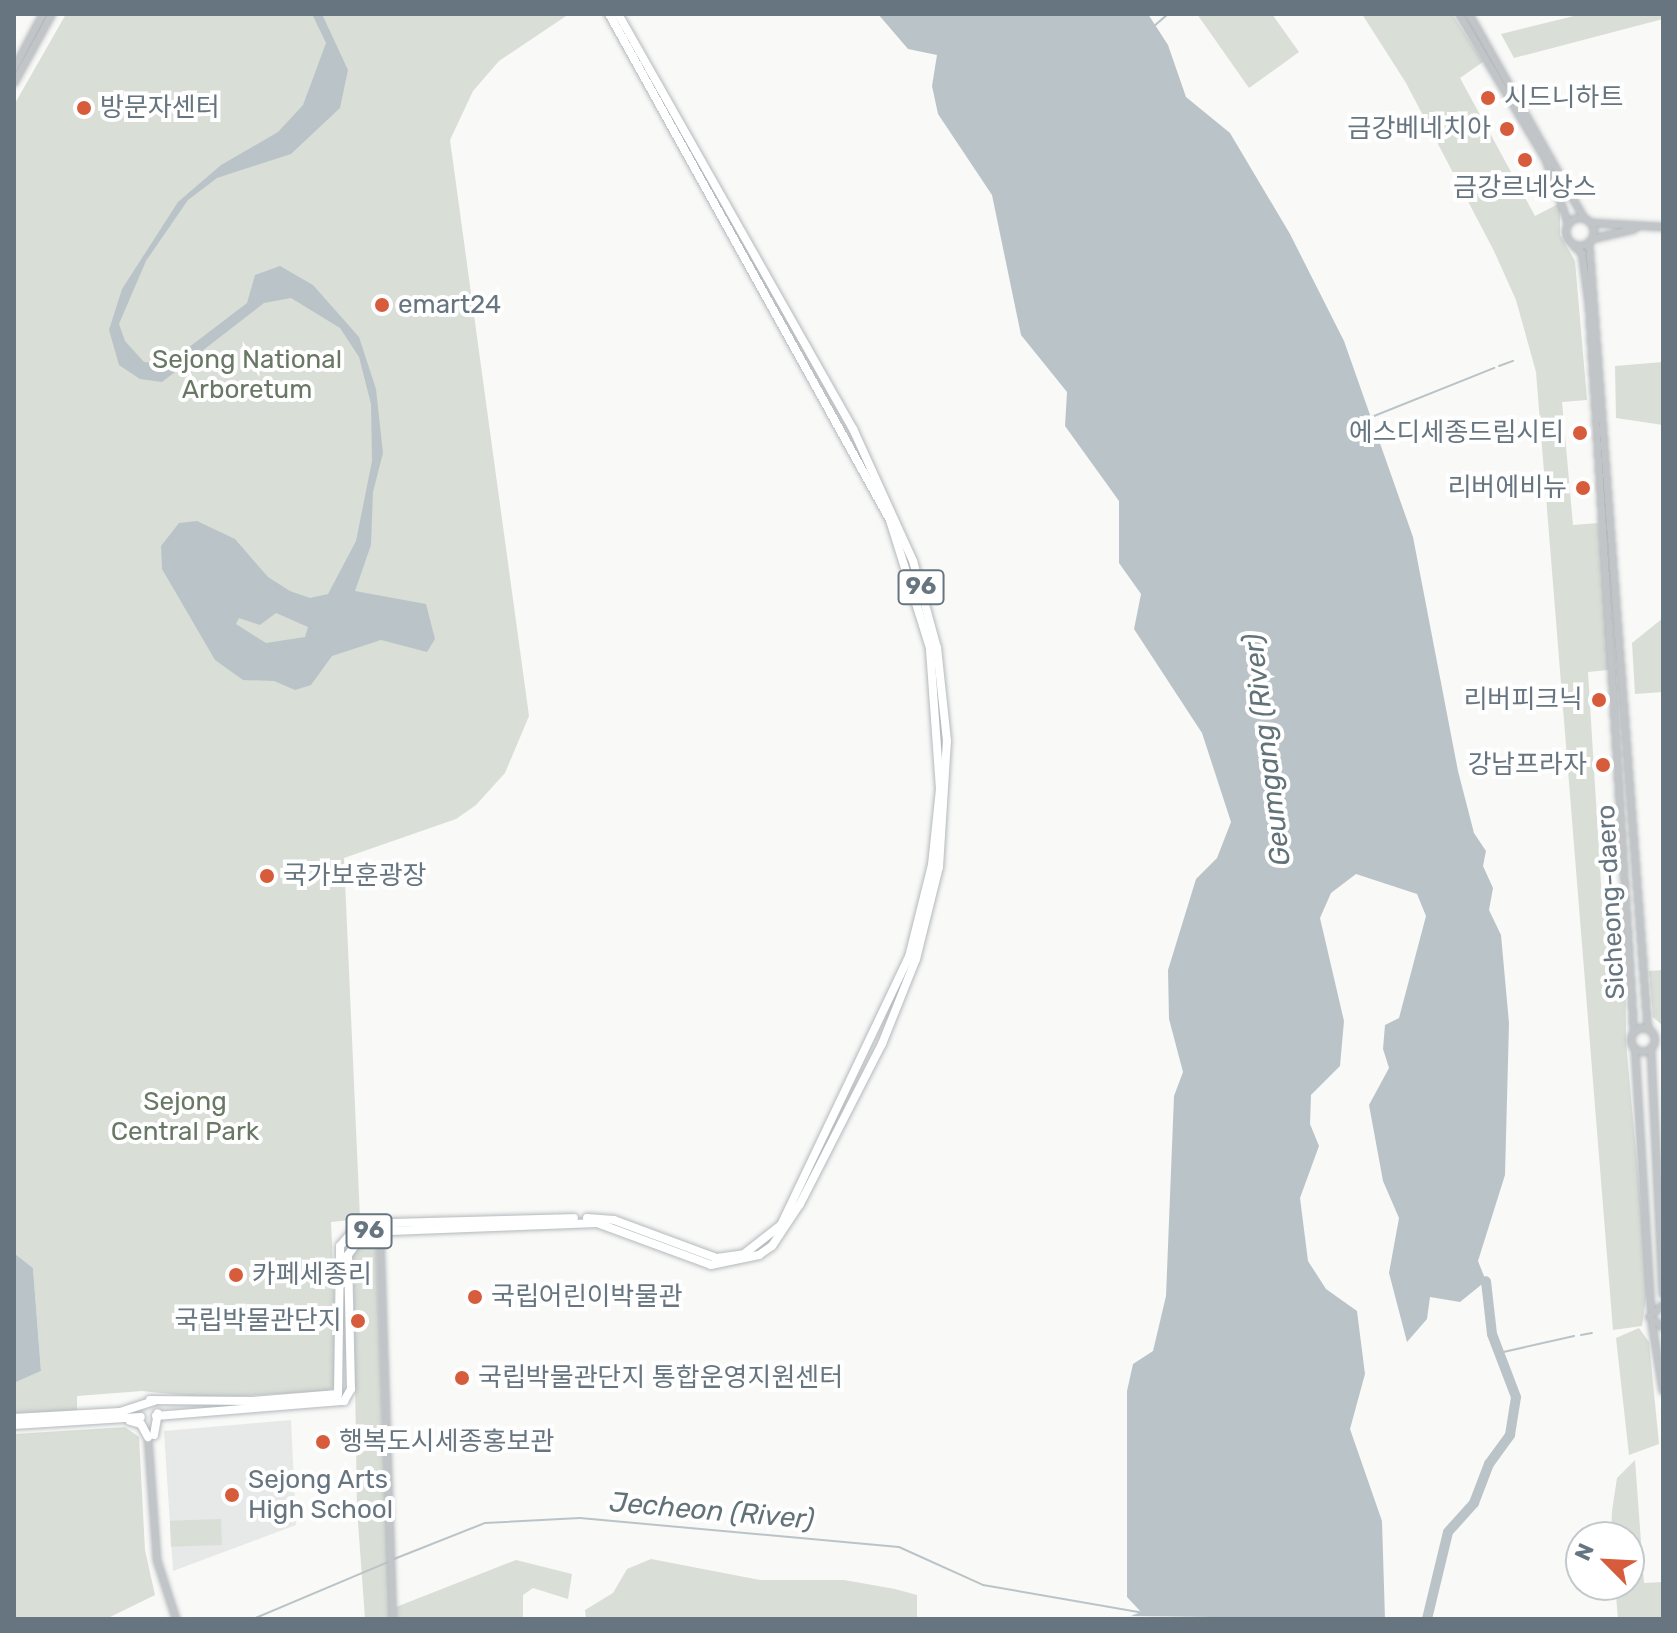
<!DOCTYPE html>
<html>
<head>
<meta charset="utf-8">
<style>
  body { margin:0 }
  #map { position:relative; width:1677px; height:1633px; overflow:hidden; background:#f9f9f7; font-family:Rubik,"Noto Sans KR",sans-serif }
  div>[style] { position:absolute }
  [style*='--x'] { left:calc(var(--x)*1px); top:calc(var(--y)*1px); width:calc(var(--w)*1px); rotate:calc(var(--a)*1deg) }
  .built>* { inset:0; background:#e7e8e8 }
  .green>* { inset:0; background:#d9ded7; transform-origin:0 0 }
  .water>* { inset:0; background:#bac4c8 }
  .stream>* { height:2px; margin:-1px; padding:0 1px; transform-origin:1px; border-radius:1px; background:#bac4c8 }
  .river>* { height:10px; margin:-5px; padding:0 5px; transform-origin:5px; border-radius:5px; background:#bac4c8 }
  .roads { filter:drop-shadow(0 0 2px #b4b9bd) drop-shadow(0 0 2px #b4b9bd) }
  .minor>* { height:6px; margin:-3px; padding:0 3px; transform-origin:3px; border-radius:3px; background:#c1c5c8 }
  .minor>.ring { margin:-3px; padding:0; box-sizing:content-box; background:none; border:6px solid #c1c5c8; border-radius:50% }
  .major>* { height:8px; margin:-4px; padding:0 4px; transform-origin:4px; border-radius:4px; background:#fff }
  .dots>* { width:22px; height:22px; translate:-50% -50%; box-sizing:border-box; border:4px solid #fff; border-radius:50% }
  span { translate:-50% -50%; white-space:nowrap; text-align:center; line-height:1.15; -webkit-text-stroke:8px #fff; paint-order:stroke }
  .shield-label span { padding:2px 6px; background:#fff; border:2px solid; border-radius:6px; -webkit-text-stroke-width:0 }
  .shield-label { font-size:24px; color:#667580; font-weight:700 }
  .poi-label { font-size:26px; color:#667580 }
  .left { translate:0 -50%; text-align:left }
  .right { translate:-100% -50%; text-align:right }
  .park-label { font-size:26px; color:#697865 }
  .street-label { font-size:26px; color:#667580 }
  .water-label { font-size:28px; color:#617379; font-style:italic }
  .frame { position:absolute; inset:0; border:16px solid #667580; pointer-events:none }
  .north { position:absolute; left:1565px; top:1521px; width:80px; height:80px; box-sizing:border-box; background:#fff; border:2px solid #c2c8cc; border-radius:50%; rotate:294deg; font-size:22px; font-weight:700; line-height:32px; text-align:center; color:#667580 }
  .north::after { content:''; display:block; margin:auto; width:28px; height:36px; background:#d65c3b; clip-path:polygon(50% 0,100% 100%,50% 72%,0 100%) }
</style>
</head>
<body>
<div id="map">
  <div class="built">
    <div style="clip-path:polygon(291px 1420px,296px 1525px,173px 1571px,164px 1431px)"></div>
  </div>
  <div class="green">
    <div style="clip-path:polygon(66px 14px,569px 14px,499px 61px,473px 91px,450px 140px,529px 716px,505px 773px,476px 805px,456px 819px,344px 858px,360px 1219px,331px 1222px,338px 1373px,337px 1384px,328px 1391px,208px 1398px,142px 1391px,77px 1396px,77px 1411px,14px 1413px,14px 1383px,41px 1371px,33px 1268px,14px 1253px,14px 105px)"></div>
    <div style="clip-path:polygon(1197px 14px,1272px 14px,1299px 52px,1249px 88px)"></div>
    <div style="clip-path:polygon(1362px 14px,1452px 14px,1483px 62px,1460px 78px,1535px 216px,1560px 203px,1560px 235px,1575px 261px,1587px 400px,1562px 402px,1573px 525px,1599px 523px,1609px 670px,1588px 672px,1603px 916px,1625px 915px,1626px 1042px,1648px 1284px,1642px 1326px,1613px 1330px,1536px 372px,1516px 300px,1494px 251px,1406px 83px)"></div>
    <div style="clip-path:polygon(1582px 14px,1663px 14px,1663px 19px,1514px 58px,1501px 34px)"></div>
    <div style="clip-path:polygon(1663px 362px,1663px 425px,1616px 418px,1615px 366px)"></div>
    <div style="clip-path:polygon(1663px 618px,1663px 692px,1635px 694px,1632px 643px)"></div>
    <div style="clip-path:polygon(1663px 970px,1663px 1026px,1653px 1017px,1649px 971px)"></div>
    <div style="clip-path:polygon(376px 1234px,390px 1619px,365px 1619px,357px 1508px,353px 1254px,364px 1238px)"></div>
    <div style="clip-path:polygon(1639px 1328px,1649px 1342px,1659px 1444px,1629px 1455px,1616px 1338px)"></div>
    <div style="clip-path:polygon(125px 1427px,139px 1437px,145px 1550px,155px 1595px,106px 1619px,14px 1619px,14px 1434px)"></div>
    <div style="clip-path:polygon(1635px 1460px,1644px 1583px,1663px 1582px,1663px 1619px,1618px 1619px,1615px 1585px,1629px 1585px,1629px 1537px,1611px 1537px,1612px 1511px,1617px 1478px)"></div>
    <div style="left:221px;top:1519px;width:26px;height:51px;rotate:88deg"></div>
    <div style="clip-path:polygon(651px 1559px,760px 1580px,844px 1580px,895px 1589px,917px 1595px,917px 1619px,586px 1619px,585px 1610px,613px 1593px,627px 1569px)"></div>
    <div style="clip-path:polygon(516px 1560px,572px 1574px,568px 1599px,533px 1588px,523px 1595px,523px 1619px,397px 1619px,396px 1607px)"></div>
  </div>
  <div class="water">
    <div style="clip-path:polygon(evenodd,312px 14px,322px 14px,348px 70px,340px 108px,291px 154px,217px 178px,188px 200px,146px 261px,119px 324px,125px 341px,144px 362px,167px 364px,247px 303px,255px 275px,280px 266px,313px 285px,359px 337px,376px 389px,383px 453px,373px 492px,371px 545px,355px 591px,426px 604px,435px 639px,427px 652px,381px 640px,332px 656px,311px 685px,295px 690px,274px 681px,243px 680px,215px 660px,162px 569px,161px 546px,179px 523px,197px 521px,235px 539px,268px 577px,290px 591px,310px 598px,328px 594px,356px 541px,372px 461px,371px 404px,359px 357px,340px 328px,291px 298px,264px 303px,162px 382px,140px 379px,119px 365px,109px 330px,122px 289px,178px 202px,221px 165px,278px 132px,303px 105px,326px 43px,312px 14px,276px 613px,308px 627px,305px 637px,266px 643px,236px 624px,239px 618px,260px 625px,276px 613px)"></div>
    <div style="clip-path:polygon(878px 14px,1148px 14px,1168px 45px,1186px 97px,1230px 133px,1290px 234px,1344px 341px,1413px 537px,1458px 771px,1474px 833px,1486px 851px,1483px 866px,1493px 888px,1489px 910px,1501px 935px,1509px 1023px,1505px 1175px,1478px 1261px,1486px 1281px,1460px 1302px,1430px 1297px,1427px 1319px,1407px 1342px,1389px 1273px,1399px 1218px,1383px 1181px,1369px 1105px,1389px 1068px,1383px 1049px,1385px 1025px,1399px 1018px,1426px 916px,1417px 894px,1356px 874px,1331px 893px,1320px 918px,1344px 1021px,1340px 1066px,1311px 1095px,1310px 1124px,1319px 1146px,1300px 1198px,1308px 1261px,1326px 1289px,1357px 1311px,1365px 1374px,1350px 1429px,1382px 1521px,1385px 1619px,1131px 1616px,1141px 1612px,1127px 1597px,1127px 1391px,1133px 1364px,1153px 1351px,1166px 1296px,1174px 1096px,1183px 1072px,1169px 1019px,1168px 970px,1196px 879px,1217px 858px,1231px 822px,1202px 733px,1134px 629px,1141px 594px,1119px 563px,1119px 501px,1065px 426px,1067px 392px,1021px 335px,992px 195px,938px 114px,932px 86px,937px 55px,908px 49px)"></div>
    <div style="clip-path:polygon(14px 1253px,33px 1268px,41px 1371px,14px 1383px)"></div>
  </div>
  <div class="stream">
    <div style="--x:1153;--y:27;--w:20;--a:-41"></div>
    <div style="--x:1499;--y:366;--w:15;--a:-20"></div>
    <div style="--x:1369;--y:418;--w:135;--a:-21.8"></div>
    <div style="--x:1581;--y:1335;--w:11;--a:-10"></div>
    <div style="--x:1499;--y:1353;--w:77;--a:-12.8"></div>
    <div style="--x:394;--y:1559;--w:98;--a:-21.6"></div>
    <div style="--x:485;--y:1523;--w:95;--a:-3"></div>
    <div style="--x:580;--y:1518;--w:320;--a:5.2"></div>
    <div style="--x:899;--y:1547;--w:92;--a:24.3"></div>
    <div style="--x:983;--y:1585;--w:162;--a:9.9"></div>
    <div style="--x:253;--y:1619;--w:147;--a:-22.9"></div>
  </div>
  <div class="river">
    <div style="--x:1427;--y:1619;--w:89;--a:-76.4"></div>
    <div style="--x:1448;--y:1532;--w:39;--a:-48"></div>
    <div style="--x:1474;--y:1503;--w:42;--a:-69"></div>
    <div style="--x:1489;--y:1464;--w:36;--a:-54"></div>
    <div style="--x:1510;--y:1435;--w:38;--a:-81"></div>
    <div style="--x:1516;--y:1397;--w:67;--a:-110.9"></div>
    <div style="--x:1492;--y:1334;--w:53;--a:-96.5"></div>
  </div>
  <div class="roads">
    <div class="minor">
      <div style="--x:1459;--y:14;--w:170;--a:59.2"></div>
      <div style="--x:1546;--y:160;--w:67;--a:70.8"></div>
      <div style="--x:1469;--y:14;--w:234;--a:60.6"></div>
      <div style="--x:14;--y:69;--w:62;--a:-62.2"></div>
      <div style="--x:14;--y:83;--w:79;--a:-61.2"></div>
      <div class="ring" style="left:1566px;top:218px;width:22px;height:22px"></div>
      <div style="--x:1591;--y:223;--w:72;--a:3.2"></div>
      <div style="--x:1592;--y:239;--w:44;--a:-13.1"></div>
      <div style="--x:1589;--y:243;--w:788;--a:85.71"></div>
      <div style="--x:1574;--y:246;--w:11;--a:41"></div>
      <div style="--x:1582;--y:253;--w:51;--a:82.2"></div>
      <div style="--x:1589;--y:304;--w:730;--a:86.47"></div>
      <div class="ring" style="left:1631px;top:1028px;width:18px;height:18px"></div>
      <div style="--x:1635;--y:1048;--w:262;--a:86.5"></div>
      <div style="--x:1651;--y:1049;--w:246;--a:87.2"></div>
      <div style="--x:380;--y:1231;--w:388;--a:88.1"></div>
      <div style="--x:1663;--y:1305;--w:18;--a:139"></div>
      <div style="--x:1649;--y:1317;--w:17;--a:36"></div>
      <div style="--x:1652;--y:1324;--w:68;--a:80.7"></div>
      <div style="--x:148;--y:1437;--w:123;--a:85.8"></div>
      <div style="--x:157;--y:1560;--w:62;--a:72.1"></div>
    </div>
    <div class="major">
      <div style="--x:587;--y:1218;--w:27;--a:4"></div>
      <div style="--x:614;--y:1220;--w:110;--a:20.3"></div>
      <div style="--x:717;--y:1258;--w:27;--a:-8"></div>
      <div style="--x:744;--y:1254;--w:47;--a:-38.1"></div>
      <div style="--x:781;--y:1225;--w:297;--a:-64.5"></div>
      <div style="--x:909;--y:957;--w:95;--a:-76"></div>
      <div style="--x:932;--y:865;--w:76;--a:-84"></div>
      <div style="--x:940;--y:789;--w:141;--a:-94.1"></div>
      <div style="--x:930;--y:648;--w:134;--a:-107.4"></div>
      <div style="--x:890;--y:520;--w:579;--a:-119.04"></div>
      <div style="--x:150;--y:1400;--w:102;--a:0.6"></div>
      <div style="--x:252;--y:1401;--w:86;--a:-4.7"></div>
      <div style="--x:338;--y:1394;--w:148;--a:-89.2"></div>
      <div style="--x:340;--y:1246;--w:29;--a:-49"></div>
      <div style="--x:359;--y:1224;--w:215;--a:-1.6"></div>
      <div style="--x:156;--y:1416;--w:189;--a:-4.6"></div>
      <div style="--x:344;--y:1401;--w:14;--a:-60"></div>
      <div style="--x:351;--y:1389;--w:134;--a:-91.3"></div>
      <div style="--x:348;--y:1255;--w:29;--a:-54"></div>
      <div style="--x:365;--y:1232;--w:232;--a:-2.2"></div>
      <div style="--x:597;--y:1223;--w:121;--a:20.2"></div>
      <div style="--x:711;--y:1265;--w:49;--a:-11.8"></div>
      <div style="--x:759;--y:1255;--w:16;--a:-35"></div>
      <div style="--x:772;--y:1246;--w:50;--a:-56.3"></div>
      <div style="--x:800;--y:1204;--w:180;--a:-62.9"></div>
      <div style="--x:882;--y:1044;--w:92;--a:-68.2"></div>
      <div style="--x:916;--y:959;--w:95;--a:-76"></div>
      <div style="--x:939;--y:867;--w:126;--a:-86.4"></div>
      <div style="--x:947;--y:741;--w:94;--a:-96.1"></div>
      <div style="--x:937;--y:648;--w:90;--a:-105.4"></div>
      <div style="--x:913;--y:561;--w:145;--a:-114.4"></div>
      <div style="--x:853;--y:429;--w:477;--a:-119.5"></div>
      <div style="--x:14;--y:1418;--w:106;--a:-3.2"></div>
      <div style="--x:120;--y:1412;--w:36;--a:-18"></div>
      <div style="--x:130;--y:1421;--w:11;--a:15"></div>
      <div style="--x:141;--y:1424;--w:15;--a:62"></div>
      <div style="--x:14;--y:1425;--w:127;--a:-3.6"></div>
      <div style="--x:154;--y:1435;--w:22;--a:-80"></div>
    </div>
  </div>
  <div class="dots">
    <div style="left:1488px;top:98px;background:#d65c3b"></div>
    <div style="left:84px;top:108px;background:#d65c3b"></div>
    <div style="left:1507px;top:129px;background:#d65c3b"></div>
    <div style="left:1525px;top:160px;background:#d65c3b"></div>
    <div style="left:382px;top:305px;background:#d65c3b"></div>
    <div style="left:1580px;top:433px;background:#d65c3b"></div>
    <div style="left:1583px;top:488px;background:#d65c3b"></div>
    <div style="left:1599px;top:700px;background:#d65c3b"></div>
    <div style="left:1603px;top:765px;background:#d65c3b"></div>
    <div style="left:267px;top:876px;background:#d65c3b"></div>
    <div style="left:236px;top:1275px;background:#d65c3b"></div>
    <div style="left:475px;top:1297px;background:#d65c3b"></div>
    <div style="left:358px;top:1321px;background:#d65c3b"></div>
    <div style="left:462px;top:1378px;background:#d65c3b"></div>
    <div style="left:323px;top:1442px;background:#d65c3b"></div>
    <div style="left:232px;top:1495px;background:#d65c3b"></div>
  </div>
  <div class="shield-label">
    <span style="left:921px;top:587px">96</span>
    <span style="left:369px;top:1231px">96</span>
  </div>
  <div class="poi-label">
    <span class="left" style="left:1504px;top:98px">시드니하트</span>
    <span class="left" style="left:100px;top:108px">방문자센터</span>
    <span class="right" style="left:1491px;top:129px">금강베네치아</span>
    <span style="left:1525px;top:188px">금강르네상스</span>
    <span class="left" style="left:398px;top:305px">emart24</span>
    <span class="right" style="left:1564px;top:433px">에스디세종드림시티</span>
    <span class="right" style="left:1567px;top:488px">리버에비뉴</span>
    <span class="right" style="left:1583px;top:700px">리버피크닉</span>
    <span class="right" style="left:1587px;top:765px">강남프라자</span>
    <span class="left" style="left:283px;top:876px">국가보훈광장</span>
    <span class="left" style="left:252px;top:1275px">카페세종리</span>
    <span class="left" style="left:491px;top:1297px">국립어린이박물관</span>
    <span class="right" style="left:342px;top:1321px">국립박물관단지</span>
    <span class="left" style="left:478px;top:1378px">국립박물관단지 통합운영지원센터</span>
    <span class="left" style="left:339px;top:1442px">행복도시세종홍보관</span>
    <span class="left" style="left:248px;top:1495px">Sejong Arts<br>High School</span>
  </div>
  <div class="park-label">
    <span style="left:247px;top:375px">Sejong National<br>Arboretum</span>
    <span style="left:185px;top:1117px">Sejong<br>Central Park</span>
  </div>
  <div class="street-label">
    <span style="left:1611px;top:902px;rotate:-93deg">Sicheong-daero</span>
  </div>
  <div class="water-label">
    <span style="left:1267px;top:750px;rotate:-97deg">Geumgang (River)</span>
    <span style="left:712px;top:1511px;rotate:5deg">Jecheon (River)</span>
  </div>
  <div class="frame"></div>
  <div class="north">N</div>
</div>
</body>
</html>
